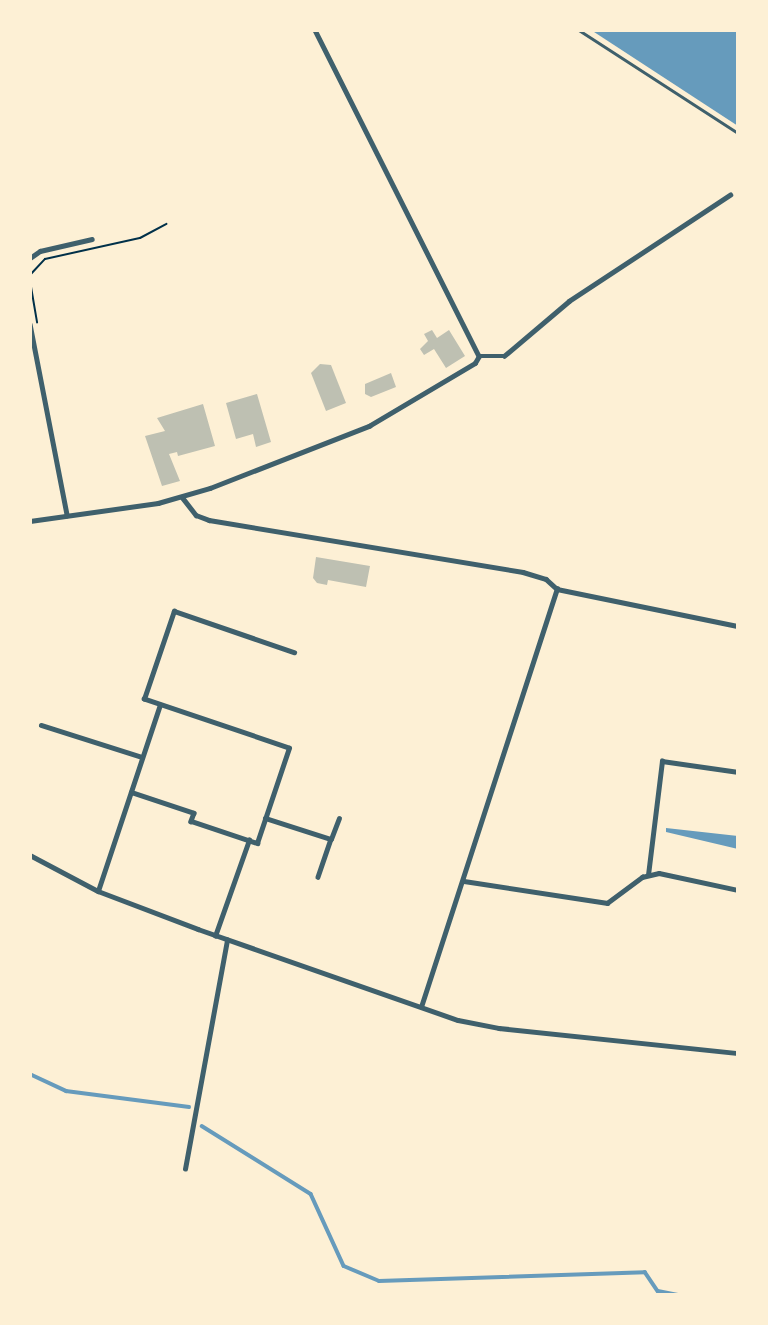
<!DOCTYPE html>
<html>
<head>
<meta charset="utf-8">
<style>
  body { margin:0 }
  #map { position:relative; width:768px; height:1325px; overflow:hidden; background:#fdf0d5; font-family:"Varela Round",sans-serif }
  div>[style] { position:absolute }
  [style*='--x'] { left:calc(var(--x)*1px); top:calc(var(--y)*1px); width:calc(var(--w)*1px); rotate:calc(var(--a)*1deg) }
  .water>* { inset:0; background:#669bbc }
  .stream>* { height:3.5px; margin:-1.75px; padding:0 1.75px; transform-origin:1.75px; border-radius:1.75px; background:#669bbc }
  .building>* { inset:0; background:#bec0b2 }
  .path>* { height:2px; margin:-1px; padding:0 1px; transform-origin:1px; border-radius:1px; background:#003049 }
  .service>* { height:2.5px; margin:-1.25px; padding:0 1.25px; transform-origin:1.25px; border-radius:1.25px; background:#3f606c }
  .minor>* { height:4.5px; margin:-2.25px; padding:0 2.25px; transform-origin:2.25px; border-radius:2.25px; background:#3f606c }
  span { translate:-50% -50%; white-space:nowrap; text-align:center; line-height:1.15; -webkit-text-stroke:5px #fdf0d5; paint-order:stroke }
  .frame { position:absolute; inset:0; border:32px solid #fdf0d5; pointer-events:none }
</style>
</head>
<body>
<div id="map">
  <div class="water">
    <div style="clip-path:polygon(591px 30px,738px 30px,738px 126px)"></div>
    <div style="clip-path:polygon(666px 828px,738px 836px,738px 849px,666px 832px)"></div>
  </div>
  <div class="stream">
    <div style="--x:30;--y:1074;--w:40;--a:25"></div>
    <div style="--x:66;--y:1091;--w:124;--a:7.4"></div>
    <div style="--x:202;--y:1126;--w:128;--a:32"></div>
    <div style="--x:311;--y:1194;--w:79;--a:65.4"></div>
    <div style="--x:344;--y:1266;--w:38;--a:23"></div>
    <div style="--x:379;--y:1281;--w:266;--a:-1.9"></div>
    <div style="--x:645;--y:1272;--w:23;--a:56"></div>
    <div style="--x:658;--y:1291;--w:20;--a:11"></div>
  </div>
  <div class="building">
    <div style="clip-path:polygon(432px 330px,437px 338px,449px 330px,465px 356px,446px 368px,434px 349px,424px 355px,420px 349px,428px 341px,424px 334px)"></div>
    <div style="clip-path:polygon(320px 364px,331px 365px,346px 403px,326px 411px,311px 373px)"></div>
    <div style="clip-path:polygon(391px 373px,396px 387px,371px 397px,365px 394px,365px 384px)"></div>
    <div style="clip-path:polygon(257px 394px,271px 442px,256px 447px,253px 434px,236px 439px,226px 403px)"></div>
    <div style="clip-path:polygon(203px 404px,215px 446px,178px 456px,177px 452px,169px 454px,180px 481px,162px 486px,145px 436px,165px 431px,157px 418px)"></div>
    <div style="clip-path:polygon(316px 557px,370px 566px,366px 587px,328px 580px,327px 585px,317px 583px,313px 578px)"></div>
  </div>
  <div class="path">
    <div style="--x:30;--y:275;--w:22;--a:-47"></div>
    <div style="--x:45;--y:259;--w:97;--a:-12.5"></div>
    <div style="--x:140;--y:238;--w:30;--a:-28"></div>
    <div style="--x:30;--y:281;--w:42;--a:80.3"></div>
  </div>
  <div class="service">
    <div style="--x:579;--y:30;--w:189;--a:32.9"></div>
  </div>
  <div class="minor">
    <div style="--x:315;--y:30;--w:365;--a:63.3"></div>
    <div style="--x:30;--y:258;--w:12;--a:-35"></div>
    <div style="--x:40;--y:251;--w:53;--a:-13"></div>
    <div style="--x:30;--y:324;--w:195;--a:79"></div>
    <div style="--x:479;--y:356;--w:25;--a:0"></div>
    <div style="--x:504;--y:356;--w:85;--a:-40.2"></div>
    <div style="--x:569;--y:301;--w:193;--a:-33.4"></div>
    <div style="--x:182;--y:497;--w:23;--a:52"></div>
    <div style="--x:196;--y:515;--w:14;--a:21"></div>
    <div style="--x:209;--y:520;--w:318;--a:9.4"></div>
    <div style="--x:523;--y:572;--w:24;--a:17"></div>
    <div style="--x:546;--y:579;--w:15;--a:42"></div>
    <div style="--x:557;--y:589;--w:185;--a:11.6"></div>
    <div style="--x:30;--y:521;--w:129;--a:-8"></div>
    <div style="--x:158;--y:503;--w:54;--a:-16.1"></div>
    <div style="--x:210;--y:488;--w:171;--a:-21.3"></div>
    <div style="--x:369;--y:426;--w:123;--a:-30.7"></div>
    <div style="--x:475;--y:363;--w:8;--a:-60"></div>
    <div style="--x:41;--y:725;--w:106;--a:17.6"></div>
    <div style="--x:131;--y:792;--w:66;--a:18.4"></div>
    <div style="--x:194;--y:813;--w:9;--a:111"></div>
    <div style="--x:191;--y:821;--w:70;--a:18.4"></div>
    <div style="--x:257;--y:843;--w:100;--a:-71.4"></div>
    <div style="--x:289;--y:748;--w:153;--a:-161.3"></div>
    <div style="--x:144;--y:699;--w:93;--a:-71.2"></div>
    <div style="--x:174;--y:611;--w:127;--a:18.9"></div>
    <div style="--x:265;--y:818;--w:69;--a:17.7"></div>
    <div style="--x:331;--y:839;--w:40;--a:108.9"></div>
    <div style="--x:331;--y:839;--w:22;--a:-69"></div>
    <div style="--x:30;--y:855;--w:77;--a:27.9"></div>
    <div style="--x:98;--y:891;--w:107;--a:20.8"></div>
    <div style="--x:198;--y:929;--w:275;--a:19.3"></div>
    <div style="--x:458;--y:1020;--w:42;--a:11"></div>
    <div style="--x:499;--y:1028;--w:240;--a:6"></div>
    <div style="--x:648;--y:875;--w:115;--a:-83"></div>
    <div style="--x:662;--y:761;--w:77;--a:8.2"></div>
    <div style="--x:464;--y:881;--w:145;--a:8.7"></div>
    <div style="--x:607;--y:903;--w:44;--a:-36.6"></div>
    <div style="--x:642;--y:877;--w:17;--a:-13"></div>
    <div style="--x:659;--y:873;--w:81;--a:12.1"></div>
    <div style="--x:98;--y:891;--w:196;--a:-71.6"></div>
    <div style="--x:215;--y:936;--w:102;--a:-70.5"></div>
    <div style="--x:421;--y:1007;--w:440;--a:-72"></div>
    <div style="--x:185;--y:1169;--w:233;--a:-79.6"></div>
  </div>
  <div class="frame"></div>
</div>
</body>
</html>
